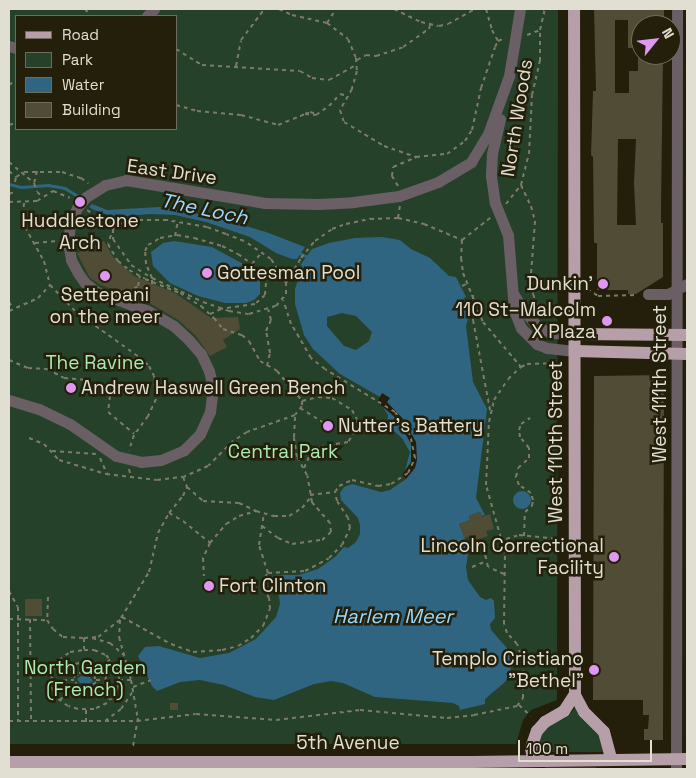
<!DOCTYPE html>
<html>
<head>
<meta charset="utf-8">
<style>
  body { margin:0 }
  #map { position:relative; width:696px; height:778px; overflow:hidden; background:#231f0a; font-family:"Space Grotesk",sans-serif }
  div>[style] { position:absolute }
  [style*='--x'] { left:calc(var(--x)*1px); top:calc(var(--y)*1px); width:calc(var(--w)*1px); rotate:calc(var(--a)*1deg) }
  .green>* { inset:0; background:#26412a; transform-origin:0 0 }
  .water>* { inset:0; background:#306581 }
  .round { border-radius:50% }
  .pier>* { inset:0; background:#231f0a }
  .stream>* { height:2.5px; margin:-1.25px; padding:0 1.25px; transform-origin:1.25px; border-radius:1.25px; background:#306581 }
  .building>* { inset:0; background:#504c35; transform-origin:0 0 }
  .path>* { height:2px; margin-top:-1px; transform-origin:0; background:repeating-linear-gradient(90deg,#7d7a68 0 4px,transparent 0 8px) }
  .minor>* { height:11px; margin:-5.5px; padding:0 5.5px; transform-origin:5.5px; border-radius:5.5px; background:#6a5f64 }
  .major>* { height:12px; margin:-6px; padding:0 6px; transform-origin:6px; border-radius:6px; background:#b69fa9 }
  .path-bridge>* { height:2px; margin-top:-1px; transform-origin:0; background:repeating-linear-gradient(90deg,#7d7a68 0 4px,transparent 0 8px) }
  .minor-bridge>* { height:11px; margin:-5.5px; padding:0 5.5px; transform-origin:5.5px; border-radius:5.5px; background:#6a5f64 }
  .dots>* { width:14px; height:14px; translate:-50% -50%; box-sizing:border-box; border:2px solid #231f0a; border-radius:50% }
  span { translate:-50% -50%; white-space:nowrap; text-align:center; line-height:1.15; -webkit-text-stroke:5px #231f0a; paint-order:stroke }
  .street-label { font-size:19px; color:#e1dfd1 }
  .poi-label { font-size:19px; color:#e1dfd1 }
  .left { translate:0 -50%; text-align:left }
  .right { translate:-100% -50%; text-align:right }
  .park-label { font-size:19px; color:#aaebb3 }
  .water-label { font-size:20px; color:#9ad9fd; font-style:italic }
  .frame { position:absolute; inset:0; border:10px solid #e1dfd1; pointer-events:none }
  .legend { position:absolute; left:15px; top:15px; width:162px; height:115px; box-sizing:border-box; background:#231f0a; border:1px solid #6f6c5a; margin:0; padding:6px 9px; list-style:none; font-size:15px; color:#e1dfd1 }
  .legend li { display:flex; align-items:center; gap:10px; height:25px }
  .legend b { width:25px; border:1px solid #6f6c5a }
  .north { position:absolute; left:631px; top:15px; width:50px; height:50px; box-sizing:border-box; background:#231f0a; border:1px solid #6f6c5a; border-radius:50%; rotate:61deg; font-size:14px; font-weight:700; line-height:20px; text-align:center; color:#e1dfd1 }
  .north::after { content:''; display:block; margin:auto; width:18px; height:22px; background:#df98f2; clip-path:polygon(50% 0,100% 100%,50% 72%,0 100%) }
  .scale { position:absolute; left:518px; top:740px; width:134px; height:22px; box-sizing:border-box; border:2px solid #e1dfd1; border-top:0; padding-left:6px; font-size:15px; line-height:18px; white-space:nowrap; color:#e1dfd1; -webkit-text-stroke:4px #231f0a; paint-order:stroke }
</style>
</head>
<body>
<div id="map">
  <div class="green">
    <div style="clip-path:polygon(evenodd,9px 9px,558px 9px,557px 700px,531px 710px,523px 720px,516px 744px,9px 744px,9px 9px,16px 16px,176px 16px,176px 129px,16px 129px,16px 16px)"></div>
    <div style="clip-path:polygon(576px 707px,600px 736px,603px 752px,537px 752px,540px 736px,554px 722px,565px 718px)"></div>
    <div style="left:545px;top:767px;width:51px;height:4px"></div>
  </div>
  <div class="water">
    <div style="clip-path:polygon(92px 204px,107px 210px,159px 207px,215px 217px,266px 232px,305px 247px,297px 259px,292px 259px,276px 253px,250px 237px,206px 222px,175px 215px,150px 214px,114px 217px,94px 210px,89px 207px)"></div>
    <div style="clip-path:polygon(evenodd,355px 238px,382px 237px,400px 240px,411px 249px,430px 258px,449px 276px,456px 277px,466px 297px,464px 298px,469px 315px,466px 326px,473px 382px,487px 409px,476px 498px,485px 515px,482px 516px,480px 512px,469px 516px,470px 520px,459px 524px,469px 548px,466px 567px,468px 580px,480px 597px,486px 600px,491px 598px,494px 601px,495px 618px,490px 624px,491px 630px,507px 648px,512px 661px,510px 674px,505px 682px,485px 699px,485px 704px,460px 710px,459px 706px,453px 703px,375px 697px,343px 683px,331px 681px,314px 684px,274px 700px,255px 697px,224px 685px,200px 680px,180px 682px,157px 691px,152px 686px,138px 656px,145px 647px,159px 646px,200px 658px,229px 653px,256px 639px,276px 617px,280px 604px,279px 596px,270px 584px,269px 577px,274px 575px,299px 575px,318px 569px,335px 557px,344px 547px,348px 548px,356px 542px,360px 534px,360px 525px,358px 518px,341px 500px,340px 493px,344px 487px,352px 484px,381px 492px,390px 490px,406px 479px,402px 475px,405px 471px,410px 452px,402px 438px,387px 425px,388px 415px,382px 406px,377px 402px,380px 397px,340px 374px,313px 349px,304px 335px,295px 304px,295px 289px,302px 268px,301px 264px,312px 249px,329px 243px,355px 238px,342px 313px,356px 316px,372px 332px,369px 341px,356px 350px,344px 346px,327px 326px,327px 317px,342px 313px)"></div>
    <div style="clip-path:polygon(174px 241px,212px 247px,247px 266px,260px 280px,260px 294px,254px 300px,246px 303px,225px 303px,198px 296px,170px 283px,153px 266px,151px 252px,163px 243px)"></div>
    <div class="round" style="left:513px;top:491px;width:18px;height:18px"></div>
    <div style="clip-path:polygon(81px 676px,90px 677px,93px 681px,89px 684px,80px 683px,77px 679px)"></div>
  </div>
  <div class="pier">
    <div style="clip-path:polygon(382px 393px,390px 398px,387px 402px,404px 420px,416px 442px,417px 460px,415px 468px,406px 479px,402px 475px,411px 462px,411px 444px,397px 419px,377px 402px)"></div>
  </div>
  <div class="stream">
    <div style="--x:9;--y:184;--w:12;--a:14"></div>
    <div style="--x:21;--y:187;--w:27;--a:-4"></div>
    <div style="--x:48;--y:185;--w:17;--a:10"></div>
    <div style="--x:65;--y:188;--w:19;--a:32"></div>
    <div style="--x:297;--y:252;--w:10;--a:24"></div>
  </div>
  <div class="building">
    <div style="clip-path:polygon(evenodd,594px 9px,664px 9px,664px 25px,641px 25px,641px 48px,628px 48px,628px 20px,615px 20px,615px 93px,629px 93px,629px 71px,638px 71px,638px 55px,663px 55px,661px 208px,661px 223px,663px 223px,663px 277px,636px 294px,628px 294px,628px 290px,597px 290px,597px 243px,594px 243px,593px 157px,591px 155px,593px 91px,596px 91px,594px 9px,618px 139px,636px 139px,634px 184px,636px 225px,617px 225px,618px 139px)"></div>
    <div style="clip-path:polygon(104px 241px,113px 257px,134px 276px,175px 293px,211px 318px,238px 317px,240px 329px,223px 340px,227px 347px,210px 356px,195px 335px,178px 320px,151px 304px,101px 285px,90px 278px,77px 253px)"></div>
    <div style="clip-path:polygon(664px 375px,663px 740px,644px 740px,644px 729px,648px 729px,649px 715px,643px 715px,643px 700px,593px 700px,594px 376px)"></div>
    <div style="clip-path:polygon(480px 512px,482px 517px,490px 514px,494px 529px,486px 531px,488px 536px,476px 540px,475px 535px,464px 538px,459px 524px,470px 520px,469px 516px)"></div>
    <div style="left:25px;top:599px;width:17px;height:17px"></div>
    <div style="left:170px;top:703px;width:8px;height:7px"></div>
  </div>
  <div class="path">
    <div style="--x:85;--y:9;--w:9;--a:49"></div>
    <div style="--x:279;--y:9;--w:14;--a:25"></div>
    <div style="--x:292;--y:15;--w:36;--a:13"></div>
    <div style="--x:327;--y:23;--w:26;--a:37"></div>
    <div style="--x:348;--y:39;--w:21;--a:67"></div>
    <div style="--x:356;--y:58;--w:13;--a:86"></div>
    <div style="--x:357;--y:71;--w:19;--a:106"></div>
    <div style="--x:352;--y:89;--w:24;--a:120"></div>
    <div style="--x:340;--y:110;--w:13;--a:72"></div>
    <div style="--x:344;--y:122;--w:47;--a:31"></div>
    <div style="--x:384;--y:146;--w:34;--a:19"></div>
    <div style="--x:394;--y:9;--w:30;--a:26"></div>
    <div style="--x:421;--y:22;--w:18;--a:13"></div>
    <div style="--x:439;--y:26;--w:9;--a:-13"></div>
    <div style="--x:448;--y:24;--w:31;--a:-29"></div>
    <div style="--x:486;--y:9;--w:22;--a:74"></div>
    <div style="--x:492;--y:30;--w:13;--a:61"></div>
    <div style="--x:327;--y:23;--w:17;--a:-57"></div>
    <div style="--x:527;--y:35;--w:14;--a:-21"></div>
    <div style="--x:176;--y:49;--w:31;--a:32"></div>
    <div style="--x:202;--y:65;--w:98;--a:3.5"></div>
    <div style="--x:300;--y:71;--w:14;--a:30"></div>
    <div style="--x:312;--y:78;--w:17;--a:7"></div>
    <div style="--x:329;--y:80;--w:31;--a:-29"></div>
    <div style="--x:357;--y:60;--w:10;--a:-29"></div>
    <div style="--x:366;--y:55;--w:10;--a:6"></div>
    <div style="--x:376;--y:56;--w:28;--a:-18"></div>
    <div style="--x:403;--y:47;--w:32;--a:-35"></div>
    <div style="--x:429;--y:29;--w:4;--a:-76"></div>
    <div style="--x:236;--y:66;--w:26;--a:-79"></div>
    <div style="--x:241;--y:40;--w:39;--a:-53"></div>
    <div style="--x:9;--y:85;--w:9;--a:-36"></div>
    <div style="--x:176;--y:105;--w:22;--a:16"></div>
    <div style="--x:197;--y:111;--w:44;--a:5.2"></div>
    <div style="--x:241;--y:115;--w:38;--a:15"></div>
    <div style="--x:278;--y:125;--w:29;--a:-22"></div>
    <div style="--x:305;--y:114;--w:11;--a:5"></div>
    <div style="--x:316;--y:115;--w:16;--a:-35"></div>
    <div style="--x:329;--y:106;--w:16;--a:-47"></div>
    <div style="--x:340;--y:94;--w:8;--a:14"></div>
    <div style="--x:305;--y:114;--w:5;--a:-22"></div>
    <div style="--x:310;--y:112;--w:7;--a:16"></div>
    <div style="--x:9;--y:125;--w:7;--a:-16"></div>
    <div style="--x:9;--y:162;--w:33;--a:40"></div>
    <div style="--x:9;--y:171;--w:9;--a:41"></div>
    <div style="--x:16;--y:177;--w:9;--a:-32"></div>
    <div style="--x:24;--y:172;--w:38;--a:0"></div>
    <div style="--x:62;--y:172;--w:20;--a:18"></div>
    <div style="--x:81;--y:178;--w:9;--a:36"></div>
    <div style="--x:37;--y:171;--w:12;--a:104"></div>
    <div style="--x:34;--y:183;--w:9;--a:72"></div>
    <div style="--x:37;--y:192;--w:8;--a:40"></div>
    <div style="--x:15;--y:182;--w:5;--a:-79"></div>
    <div style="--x:521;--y:185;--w:23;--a:65"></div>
    <div style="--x:531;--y:206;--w:16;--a:75"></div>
    <div style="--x:535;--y:221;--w:53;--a:94.3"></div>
    <div style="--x:531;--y:274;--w:20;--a:84"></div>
    <div style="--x:533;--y:294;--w:14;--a:69"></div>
    <div style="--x:538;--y:307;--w:16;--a:52"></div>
    <div style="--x:398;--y:186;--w:12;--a:-121"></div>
    <div style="--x:392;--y:176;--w:9;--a:-84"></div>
    <div style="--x:393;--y:167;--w:25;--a:-23"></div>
    <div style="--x:416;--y:157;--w:31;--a:-6"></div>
    <div style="--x:447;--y:154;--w:22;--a:-36"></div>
    <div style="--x:465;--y:141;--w:13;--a:-58"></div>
    <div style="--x:472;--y:130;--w:43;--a:-77.9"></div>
    <div style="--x:481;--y:88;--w:43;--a:-71.1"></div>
    <div style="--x:495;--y:47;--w:7;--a:-63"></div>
    <div style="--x:498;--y:41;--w:8;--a:-23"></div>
    <div style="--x:9;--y:194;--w:8;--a:-23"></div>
    <div style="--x:9;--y:202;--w:28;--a:-2"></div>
    <div style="--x:37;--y:201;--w:19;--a:-32"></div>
    <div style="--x:53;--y:191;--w:18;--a:22"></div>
    <div style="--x:24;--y:203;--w:12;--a:95"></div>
    <div style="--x:23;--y:215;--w:12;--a:81"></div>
    <div style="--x:25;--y:227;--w:39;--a:61"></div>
    <div style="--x:44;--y:261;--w:25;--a:76"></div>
    <div style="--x:50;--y:285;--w:37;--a:46"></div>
    <div style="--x:76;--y:312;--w:77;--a:35.5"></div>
    <div style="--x:139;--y:357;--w:13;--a:42"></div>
    <div style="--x:149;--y:366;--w:11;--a:63"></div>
    <div style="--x:154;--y:376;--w:23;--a:85"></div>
    <div style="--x:156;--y:399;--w:19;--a:115"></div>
    <div style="--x:148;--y:416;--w:24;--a:126"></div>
    <div style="--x:134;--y:435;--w:16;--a:108"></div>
    <div style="--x:506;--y:204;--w:24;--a:-52"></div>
    <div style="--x:521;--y:185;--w:32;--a:-76"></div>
    <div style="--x:529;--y:154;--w:59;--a:-87.1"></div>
    <div style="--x:532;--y:95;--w:35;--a:-77"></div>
    <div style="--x:540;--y:61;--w:31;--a:-90"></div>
    <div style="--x:540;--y:30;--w:22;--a:-77"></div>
    <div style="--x:87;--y:210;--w:32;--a:36"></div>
    <div style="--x:113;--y:229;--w:10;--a:90"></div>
    <div style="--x:113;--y:239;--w:32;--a:55"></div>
    <div style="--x:131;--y:265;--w:25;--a:32"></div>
    <div style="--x:152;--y:278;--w:56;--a:25.2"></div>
    <div style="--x:203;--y:302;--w:28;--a:19"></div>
    <div style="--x:229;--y:311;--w:20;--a:9"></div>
    <div style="--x:249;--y:314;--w:28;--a:-17"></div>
    <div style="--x:276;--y:306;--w:16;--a:-50"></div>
    <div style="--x:286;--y:294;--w:11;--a:-90"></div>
    <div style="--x:286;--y:283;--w:28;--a:-122"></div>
    <div style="--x:271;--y:259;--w:32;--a:-146"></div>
    <div style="--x:244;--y:241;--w:19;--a:-159"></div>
    <div style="--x:226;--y:234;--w:20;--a:-160"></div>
    <div style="--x:207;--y:227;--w:41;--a:-170.1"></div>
    <div style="--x:167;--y:220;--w:33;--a:180"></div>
    <div style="--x:134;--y:220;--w:12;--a:166"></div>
    <div style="--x:122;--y:223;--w:11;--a:146"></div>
    <div style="--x:398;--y:218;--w:12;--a:-81"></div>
    <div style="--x:111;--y:235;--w:9;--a:108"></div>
    <div style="--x:108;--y:244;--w:20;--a:60"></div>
    <div style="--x:118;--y:261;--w:14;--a:39"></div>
    <div style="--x:129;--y:270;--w:18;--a:29"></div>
    <div style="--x:175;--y:236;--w:15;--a:-79"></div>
    <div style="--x:462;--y:240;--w:18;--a:93"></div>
    <div style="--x:461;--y:258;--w:15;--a:82"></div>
    <div style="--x:463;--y:273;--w:53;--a:67.8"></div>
    <div style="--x:483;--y:322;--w:59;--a:49.8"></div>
    <div style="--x:35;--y:243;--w:25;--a:-5"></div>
    <div style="--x:252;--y:264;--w:16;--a:-50"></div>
    <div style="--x:286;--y:283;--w:29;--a:-59"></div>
    <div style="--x:301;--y:258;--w:22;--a:-51"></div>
    <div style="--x:315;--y:241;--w:21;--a:-35"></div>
    <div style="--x:332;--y:229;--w:15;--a:-20"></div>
    <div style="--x:346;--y:224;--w:25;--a:-12"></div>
    <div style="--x:370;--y:219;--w:28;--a:-2"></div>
    <div style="--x:398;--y:218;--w:27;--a:13"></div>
    <div style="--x:424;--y:224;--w:41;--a:22.8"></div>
    <div style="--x:462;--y:240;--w:36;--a:-38"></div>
    <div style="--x:152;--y:284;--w:6;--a:-90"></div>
    <div style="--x:152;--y:278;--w:15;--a:-113"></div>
    <div style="--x:146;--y:264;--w:13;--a:-94"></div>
    <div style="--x:145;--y:251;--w:7;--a:-63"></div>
    <div style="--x:148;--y:245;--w:14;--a:-30"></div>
    <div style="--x:160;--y:238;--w:17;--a:-10"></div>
    <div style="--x:177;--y:235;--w:17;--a:10"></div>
    <div style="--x:194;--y:238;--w:29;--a:16"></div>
    <div style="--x:222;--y:246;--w:18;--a:27"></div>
    <div style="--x:238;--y:254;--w:17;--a:36"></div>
    <div style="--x:252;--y:264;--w:16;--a:47"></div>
    <div style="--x:263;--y:276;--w:8;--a:67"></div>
    <div style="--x:266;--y:283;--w:12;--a:95"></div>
    <div style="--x:265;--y:295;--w:13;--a:138"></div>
    <div style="--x:255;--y:304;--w:34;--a:172"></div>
    <div style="--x:221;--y:309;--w:14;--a:155"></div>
    <div style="--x:462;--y:286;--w:7;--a:-27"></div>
    <div style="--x:587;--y:289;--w:13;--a:32"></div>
    <div style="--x:598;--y:296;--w:40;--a:-1.4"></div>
    <div style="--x:127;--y:293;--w:13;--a:-32"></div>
    <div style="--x:138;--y:286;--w:10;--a:-79"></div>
    <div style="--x:473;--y:295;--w:25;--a:90"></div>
    <div style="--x:473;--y:320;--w:92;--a:79.3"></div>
    <div style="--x:9;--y:302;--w:7;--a:56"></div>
    <div style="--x:9;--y:311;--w:32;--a:-24"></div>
    <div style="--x:38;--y:298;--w:18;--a:-47"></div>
    <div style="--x:214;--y:318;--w:14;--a:51"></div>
    <div style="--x:223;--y:329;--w:20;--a:18"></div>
    <div style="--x:242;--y:335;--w:9;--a:41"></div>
    <div style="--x:249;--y:341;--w:23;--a:61"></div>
    <div style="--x:260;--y:361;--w:20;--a:30"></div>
    <div style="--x:277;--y:371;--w:39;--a:50"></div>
    <div style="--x:302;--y:401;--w:5;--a:90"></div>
    <div style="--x:302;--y:406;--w:11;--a:128"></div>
    <div style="--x:295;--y:415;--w:51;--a:160.5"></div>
    <div style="--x:247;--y:432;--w:17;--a:147"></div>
    <div style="--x:233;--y:441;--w:35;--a:135"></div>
    <div style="--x:208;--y:466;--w:27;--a:156"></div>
    <div style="--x:183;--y:477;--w:11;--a:68"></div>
    <div style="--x:187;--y:487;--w:21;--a:41"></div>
    <div style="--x:203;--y:501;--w:36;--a:3"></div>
    <div style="--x:239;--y:503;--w:19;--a:25"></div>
    <div style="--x:9;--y:360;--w:21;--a:23"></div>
    <div style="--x:28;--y:368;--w:19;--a:3"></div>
    <div style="--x:47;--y:369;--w:19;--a:28"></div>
    <div style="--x:64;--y:378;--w:23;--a:5"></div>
    <div style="--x:87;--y:380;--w:13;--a:18"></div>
    <div style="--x:99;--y:384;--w:16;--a:47"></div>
    <div style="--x:110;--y:396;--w:16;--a:97"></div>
    <div style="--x:108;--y:412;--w:34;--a:40"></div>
    <div style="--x:267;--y:366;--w:13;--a:-77"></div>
    <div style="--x:270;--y:353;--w:22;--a:-100"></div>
    <div style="--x:266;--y:331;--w:12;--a:-66"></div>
    <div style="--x:271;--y:320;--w:11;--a:-105"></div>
    <div style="--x:302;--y:401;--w:16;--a:-14"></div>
    <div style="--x:318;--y:397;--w:14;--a:4"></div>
    <div style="--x:332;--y:398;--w:23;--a:31"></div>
    <div style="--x:352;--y:410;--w:10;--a:61"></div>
    <div style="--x:357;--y:419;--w:12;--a:99"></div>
    <div style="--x:355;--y:431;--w:13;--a:122"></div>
    <div style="--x:348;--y:442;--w:25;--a:171"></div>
    <div style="--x:323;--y:446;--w:9;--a:153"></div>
    <div style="--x:315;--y:450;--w:9;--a:131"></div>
    <div style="--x:309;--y:457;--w:12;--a:114"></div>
    <div style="--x:300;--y:408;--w:32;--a:32"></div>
    <div style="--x:29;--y:438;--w:16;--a:22"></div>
    <div style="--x:44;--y:444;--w:22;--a:47"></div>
    <div style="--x:59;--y:460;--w:49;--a:16.6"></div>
    <div style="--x:106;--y:474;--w:51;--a:6.7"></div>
    <div style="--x:157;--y:480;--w:26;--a:-7"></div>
    <div style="--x:52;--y:451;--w:44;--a:3.9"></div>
    <div style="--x:100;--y:458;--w:17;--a:66"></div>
    <div style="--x:129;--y:469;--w:9;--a:77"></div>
    <div style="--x:310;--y:495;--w:25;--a:-7"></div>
    <div style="--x:169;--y:513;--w:22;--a:-51"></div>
    <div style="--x:183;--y:496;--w:10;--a:-66"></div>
    <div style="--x:262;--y:526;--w:20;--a:37"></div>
    <div style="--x:278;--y:538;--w:15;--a:23"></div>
    <div style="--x:292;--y:544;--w:30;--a:-8"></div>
    <div style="--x:322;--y:540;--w:12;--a:-42"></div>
    <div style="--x:331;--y:532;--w:9;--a:-96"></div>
    <div style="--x:330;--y:523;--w:28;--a:-131"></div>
    <div style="--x:312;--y:502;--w:27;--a:-100"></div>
    <div style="--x:307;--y:475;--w:21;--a:-119"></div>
    <div style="--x:297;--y:457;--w:20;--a:-99"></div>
    <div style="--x:294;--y:437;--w:21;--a:-87"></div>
    <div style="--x:524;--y:536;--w:24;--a:-88"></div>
    <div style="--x:525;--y:512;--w:9;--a:-41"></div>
    <div style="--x:532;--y:506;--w:6;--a:-81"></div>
    <div style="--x:533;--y:500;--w:7;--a:-106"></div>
    <div style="--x:531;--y:493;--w:14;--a:-146"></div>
    <div style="--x:519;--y:485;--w:9;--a:-111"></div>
    <div style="--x:516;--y:477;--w:9;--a:-77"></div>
    <div style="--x:518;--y:468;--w:15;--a:-42"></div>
    <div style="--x:529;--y:458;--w:10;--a:-90"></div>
    <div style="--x:529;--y:448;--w:14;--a:-129"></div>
    <div style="--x:520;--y:437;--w:7;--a:-98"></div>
    <div style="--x:519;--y:430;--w:6;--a:-72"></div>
    <div style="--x:521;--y:424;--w:11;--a:-34"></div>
    <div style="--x:210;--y:543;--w:25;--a:-50"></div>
    <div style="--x:226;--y:524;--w:15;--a:-32"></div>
    <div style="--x:239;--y:516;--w:18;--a:-16"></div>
    <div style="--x:256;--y:511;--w:19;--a:16"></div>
    <div style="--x:274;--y:516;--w:15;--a:0"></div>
    <div style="--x:289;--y:516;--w:15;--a:-32"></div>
    <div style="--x:302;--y:508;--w:13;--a:-51"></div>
    <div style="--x:472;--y:567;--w:16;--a:-22"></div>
    <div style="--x:268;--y:573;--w:37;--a:-3"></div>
    <div style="--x:305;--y:571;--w:27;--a:-28"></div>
    <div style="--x:329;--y:558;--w:18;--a:-45"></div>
    <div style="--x:342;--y:545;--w:19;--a:-65"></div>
    <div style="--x:350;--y:528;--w:10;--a:-101"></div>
    <div style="--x:348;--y:518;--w:20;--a:-123"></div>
    <div style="--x:337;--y:501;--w:9;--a:-103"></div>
    <div style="--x:335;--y:492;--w:7;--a:-56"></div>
    <div style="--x:339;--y:486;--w:14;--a:-25"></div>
    <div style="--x:352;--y:480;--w:27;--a:13"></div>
    <div style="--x:378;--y:486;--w:13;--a:-9"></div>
    <div style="--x:391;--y:484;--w:20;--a:-33"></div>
    <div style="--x:408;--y:473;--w:17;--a:-65"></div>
    <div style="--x:415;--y:458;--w:24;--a:-102"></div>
    <div style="--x:410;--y:435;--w:27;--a:-123"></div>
    <div style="--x:395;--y:412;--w:82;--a:-148.4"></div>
    <div style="--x:325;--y:369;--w:18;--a:-142"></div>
    <div style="--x:311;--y:358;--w:39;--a:-120"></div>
    <div style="--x:291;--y:324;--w:25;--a:-108"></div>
    <div style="--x:504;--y:574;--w:17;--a:-156"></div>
    <div style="--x:488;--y:567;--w:22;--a:-103"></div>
    <div style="--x:483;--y:546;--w:38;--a:-17"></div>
    <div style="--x:519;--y:535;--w:40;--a:5.7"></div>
    <div style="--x:9;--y:591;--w:18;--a:61"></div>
    <div style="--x:18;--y:607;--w:113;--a:90"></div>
    <div style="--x:48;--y:597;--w:23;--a:92"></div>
    <div style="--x:47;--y:620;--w:11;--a:56"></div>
    <div style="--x:53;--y:629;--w:13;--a:39"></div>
    <div style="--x:63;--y:637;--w:21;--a:3"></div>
    <div style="--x:84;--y:638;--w:14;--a:-4"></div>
    <div style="--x:98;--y:637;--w:28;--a:-38"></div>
    <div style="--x:120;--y:620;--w:17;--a:93"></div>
    <div style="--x:119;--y:637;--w:45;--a:74.4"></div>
    <div style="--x:131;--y:680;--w:39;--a:80"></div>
    <div style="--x:138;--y:718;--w:29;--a:100"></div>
    <div style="--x:122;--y:617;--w:56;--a:28.9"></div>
    <div style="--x:171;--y:644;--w:23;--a:20"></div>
    <div style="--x:193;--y:652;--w:29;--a:-4"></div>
    <div style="--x:222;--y:650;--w:16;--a:-14"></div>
    <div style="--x:238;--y:646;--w:15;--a:-32"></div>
    <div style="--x:251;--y:638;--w:17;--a:-45"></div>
    <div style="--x:263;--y:626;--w:18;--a:-68"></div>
    <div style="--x:270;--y:609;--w:11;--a:-95"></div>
    <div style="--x:269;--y:598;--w:11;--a:-117"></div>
    <div style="--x:264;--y:588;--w:11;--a:-85"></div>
    <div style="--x:265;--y:577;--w:5;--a:-53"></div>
    <div style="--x:268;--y:573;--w:29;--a:-108"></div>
    <div style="--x:259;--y:545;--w:31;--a:-81"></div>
    <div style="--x:121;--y:618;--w:54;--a:-58.7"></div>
    <div style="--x:149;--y:572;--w:40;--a:-77"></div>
    <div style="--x:158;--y:533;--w:23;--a:-61"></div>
    <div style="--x:169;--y:513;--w:16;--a:30"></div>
    <div style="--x:183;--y:521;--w:35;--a:39"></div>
    <div style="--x:210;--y:543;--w:17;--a:115"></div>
    <div style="--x:203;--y:558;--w:18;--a:87"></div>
    <div style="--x:9;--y:619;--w:38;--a:2"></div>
    <div style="--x:30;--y:619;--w:102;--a:89.4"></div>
    <div style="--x:84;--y:638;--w:11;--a:90"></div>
    <div style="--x:92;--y:638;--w:19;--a:16"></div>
    <div style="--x:110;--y:643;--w:18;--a:41"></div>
    <div style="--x:84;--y:650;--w:10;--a:0"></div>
    <div style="--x:94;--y:650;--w:13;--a:23"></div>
    <div style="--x:106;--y:655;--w:17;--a:50"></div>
    <div style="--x:117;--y:668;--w:9;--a:77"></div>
    <div style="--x:119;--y:677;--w:11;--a:95"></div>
    <div style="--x:118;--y:688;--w:10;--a:119"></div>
    <div style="--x:113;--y:697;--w:8;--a:135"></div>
    <div style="--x:107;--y:703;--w:14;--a:155"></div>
    <div style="--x:94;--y:709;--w:16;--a:180"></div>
    <div style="--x:78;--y:709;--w:10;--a:-163"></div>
    <div style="--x:68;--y:706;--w:14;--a:-144"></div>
    <div style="--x:57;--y:698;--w:13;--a:-117"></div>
    <div style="--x:51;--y:686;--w:15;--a:-86"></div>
    <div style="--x:52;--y:671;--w:13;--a:-58"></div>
    <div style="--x:59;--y:660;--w:14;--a:-36"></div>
    <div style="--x:70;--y:652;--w:14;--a:-8"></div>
    <div style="--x:59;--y:660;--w:12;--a:35"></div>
    <div style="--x:84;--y:662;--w:14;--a:12"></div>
    <div style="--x:98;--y:665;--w:13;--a:51"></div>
    <div style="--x:106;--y:675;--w:11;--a:95"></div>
    <div style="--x:105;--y:686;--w:15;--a:138"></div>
    <div style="--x:94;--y:696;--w:19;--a:180"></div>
    <div style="--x:75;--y:696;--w:16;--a:-135"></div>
    <div style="--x:64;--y:685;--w:8;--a:-90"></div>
    <div style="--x:64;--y:677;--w:9;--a:-63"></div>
    <div style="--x:68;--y:669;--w:9;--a:-36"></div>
    <div style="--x:75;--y:664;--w:9;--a:-13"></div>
    <div style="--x:101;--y:667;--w:13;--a:-39"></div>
    <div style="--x:85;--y:672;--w:9;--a:18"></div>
    <div style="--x:94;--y:675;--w:7;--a:74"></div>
    <div style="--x:96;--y:682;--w:6;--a:141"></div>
    <div style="--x:91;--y:686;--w:14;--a:180"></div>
    <div style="--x:77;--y:686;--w:9;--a:-108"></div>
    <div style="--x:74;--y:677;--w:6;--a:-39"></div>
    <div style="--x:79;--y:673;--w:6;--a:-9"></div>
    <div style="--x:85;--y:672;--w:10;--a:-90"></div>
    <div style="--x:63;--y:680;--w:11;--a:0"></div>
    <div style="--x:96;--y:680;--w:10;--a:0"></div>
    <div style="--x:119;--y:680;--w:12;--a:0"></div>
    <div style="--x:133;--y:687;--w:19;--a:-21"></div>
    <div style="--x:101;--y:692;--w:13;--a:39"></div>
    <div style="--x:85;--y:697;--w:10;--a:-90"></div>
    <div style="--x:60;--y:700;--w:12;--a:-42"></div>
    <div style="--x:519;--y:705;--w:16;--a:43"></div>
    <div style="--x:9;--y:721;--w:128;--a:0"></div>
    <div style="--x:137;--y:721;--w:59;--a:-6.8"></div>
    <div style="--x:196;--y:714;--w:80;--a:4.3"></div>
    <div style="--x:276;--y:720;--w:85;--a:-6.8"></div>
    <div style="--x:360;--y:710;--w:87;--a:5.3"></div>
    <div style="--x:447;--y:718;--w:27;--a:-6"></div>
    <div style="--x:474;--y:715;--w:44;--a:-11.8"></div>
    <div style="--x:517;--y:706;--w:10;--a:-53"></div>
    <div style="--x:523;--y:698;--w:37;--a:-90"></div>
    <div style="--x:523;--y:661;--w:18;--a:-109"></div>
    <div style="--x:517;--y:644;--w:15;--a:-132"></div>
    <div style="--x:507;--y:633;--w:9;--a:-108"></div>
    <div style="--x:504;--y:624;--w:71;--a:-89.2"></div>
    <div style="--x:505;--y:553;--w:71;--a:-105.6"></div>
    <div style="--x:486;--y:485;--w:63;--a:-87.3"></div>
    <div style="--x:489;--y:422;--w:23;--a:-77"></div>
    <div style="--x:494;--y:400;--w:25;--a:-56"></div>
    <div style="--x:508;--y:379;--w:18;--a:-43"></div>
    <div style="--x:521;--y:367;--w:7;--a:-27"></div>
    <div style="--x:527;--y:364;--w:32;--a:-2"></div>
    <div style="--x:105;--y:721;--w:20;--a:-37"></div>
    <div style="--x:121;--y:709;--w:22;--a:-56"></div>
    <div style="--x:86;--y:722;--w:12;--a:-90"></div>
  </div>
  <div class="minor">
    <div style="--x:147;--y:16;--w:10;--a:-45"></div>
    <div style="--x:9;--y:46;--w:7;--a:16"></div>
    <div style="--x:500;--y:119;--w:36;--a:103"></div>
    <div style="--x:492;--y:154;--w:22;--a:93"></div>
    <div style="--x:491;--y:176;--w:27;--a:82"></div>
    <div style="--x:495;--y:203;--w:35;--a:68"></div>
    <div style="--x:508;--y:235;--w:75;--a:85.4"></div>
    <div style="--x:514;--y:310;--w:19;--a:69"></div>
    <div style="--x:521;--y:328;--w:23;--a:45"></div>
    <div style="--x:537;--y:344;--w:11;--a:22"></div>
    <div style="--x:547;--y:348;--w:28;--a:6"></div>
    <div style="--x:86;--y:197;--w:22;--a:-32"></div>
    <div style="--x:105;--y:185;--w:22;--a:-13"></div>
    <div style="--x:126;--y:180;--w:141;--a:9.4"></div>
    <div style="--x:265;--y:203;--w:54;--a:1.1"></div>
    <div style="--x:319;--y:204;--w:34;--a:-3"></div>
    <div style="--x:353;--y:202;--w:46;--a:-7.4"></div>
    <div style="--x:399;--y:196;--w:41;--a:-19.7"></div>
    <div style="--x:438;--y:182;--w:39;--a:-31"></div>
    <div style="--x:471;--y:162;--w:33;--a:-59"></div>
    <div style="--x:488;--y:134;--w:62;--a:-70.1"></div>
    <div style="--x:509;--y:76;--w:68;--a:-80.7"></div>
    <div style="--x:648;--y:294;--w:20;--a:0"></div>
    <div style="--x:668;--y:294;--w:21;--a:-28"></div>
    <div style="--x:514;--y:295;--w:19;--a:58"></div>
    <div style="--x:524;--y:311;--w:23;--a:49"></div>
    <div style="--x:539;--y:328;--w:15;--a:20"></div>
    <div style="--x:553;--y:333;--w:22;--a:3"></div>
    <div style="--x:9;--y:400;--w:31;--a:17"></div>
    <div style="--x:39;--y:409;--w:34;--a:26"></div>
    <div style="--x:70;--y:424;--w:56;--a:34.8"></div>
    <div style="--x:116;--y:456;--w:26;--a:13"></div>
    <div style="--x:141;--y:462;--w:20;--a:-6"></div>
    <div style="--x:161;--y:460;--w:25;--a:-23"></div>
    <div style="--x:184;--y:450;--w:23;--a:-45"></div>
    <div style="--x:200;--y:434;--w:24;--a:-66"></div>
    <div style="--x:210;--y:412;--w:25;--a:-83"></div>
    <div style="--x:213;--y:387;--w:16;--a:-104"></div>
    <div style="--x:209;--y:371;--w:19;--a:-115"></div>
    <div style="--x:201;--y:354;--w:18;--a:-131"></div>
    <div style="--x:189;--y:340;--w:21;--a:-137"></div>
    <div style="--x:174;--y:326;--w:30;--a:-150"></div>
    <div style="--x:148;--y:311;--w:54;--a:-159.6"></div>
    <div style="--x:97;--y:292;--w:15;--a:-143"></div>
    <div style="--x:85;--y:283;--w:12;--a:-125"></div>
    <div style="--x:78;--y:273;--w:15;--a:-118"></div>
    <div style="--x:71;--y:260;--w:20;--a:-99"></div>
    <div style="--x:68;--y:240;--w:15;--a:-82"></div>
    <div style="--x:70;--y:225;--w:18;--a:-68"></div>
    <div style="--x:676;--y:769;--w:760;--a:-89.92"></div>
  </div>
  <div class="major">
    <div style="--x:575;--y:334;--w:112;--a:0.5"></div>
    <div style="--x:575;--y:351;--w:112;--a:1.5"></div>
    <div style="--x:575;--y:695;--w:19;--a:62"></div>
    <div style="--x:584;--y:712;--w:28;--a:45"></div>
    <div style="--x:604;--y:732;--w:28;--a:75"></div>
    <div style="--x:533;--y:760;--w:12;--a:-99"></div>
    <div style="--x:531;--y:748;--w:18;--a:-71"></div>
    <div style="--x:537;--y:731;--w:12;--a:-48"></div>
    <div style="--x:545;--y:722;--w:22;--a:-30"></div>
    <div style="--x:564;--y:711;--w:20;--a:-57"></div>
    <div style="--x:575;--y:694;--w:685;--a:-90.08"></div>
    <div style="--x:9;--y:762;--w:463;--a:0"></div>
    <div style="--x:472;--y:762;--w:215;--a:-0.8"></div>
  </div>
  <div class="path-bridge">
    <div style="--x:145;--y:279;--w:38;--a:22"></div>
    <div style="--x:180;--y:293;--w:25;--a:32"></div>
    <div style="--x:201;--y:306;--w:18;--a:43"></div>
  </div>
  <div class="minor-bridge">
    <div style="--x:77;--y:208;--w:14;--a:-51"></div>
  </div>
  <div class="dots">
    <div style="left:80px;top:202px;background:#df98f2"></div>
    <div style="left:207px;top:273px;background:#df98f2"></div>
    <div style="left:105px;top:276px;background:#df98f2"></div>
    <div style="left:603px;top:284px;background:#df98f2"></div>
    <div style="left:607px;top:321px;background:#df98f2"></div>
    <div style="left:71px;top:388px;background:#df98f2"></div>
    <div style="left:328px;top:426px;background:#df98f2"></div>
    <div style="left:614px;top:557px;background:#df98f2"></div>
    <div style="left:209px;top:586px;background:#df98f2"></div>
    <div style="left:594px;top:670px;background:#df98f2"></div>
  </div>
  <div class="street-label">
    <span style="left:517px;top:118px;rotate:-81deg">North Woods</span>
    <span style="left:172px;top:172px;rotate:8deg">East Drive</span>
    <span style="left:660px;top:384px;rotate:-90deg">West 111th Street</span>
    <span style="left:556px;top:442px;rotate:-90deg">West 110th Street</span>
    <span style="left:348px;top:743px">5th Avenue</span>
  </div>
  <div class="poi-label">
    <span style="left:80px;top:232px">Huddlestone<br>Arch</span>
    <span class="left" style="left:217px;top:273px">Gottesman Pool</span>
    <span class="right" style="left:593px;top:284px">Dunkin'</span>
    <span style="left:105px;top:306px">Settepani<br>on the meer</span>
    <span class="right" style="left:596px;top:321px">110 St–Malcolm<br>X Plaza</span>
    <span class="left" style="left:81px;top:388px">Andrew Haswell Green Bench</span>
    <span class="left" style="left:338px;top:426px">Nutter's Battery</span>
    <span class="right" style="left:604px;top:557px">Lincoln Correctional<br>Facility</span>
    <span class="left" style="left:219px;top:586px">Fort Clinton</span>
    <span class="right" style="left:584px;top:670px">Templo Cristiano<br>"Bethel"</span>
  </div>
  <div class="park-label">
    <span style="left:95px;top:363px">The Ravine</span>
    <span style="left:283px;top:452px">Central Park</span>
    <span style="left:85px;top:679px">North Garden<br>(French)</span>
  </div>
  <div class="water-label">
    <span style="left:204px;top:209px;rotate:12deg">The Loch</span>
    <span style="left:393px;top:616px">Harlem Meer</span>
  </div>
  <div class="frame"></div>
  <ul class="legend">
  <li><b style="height:6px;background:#b69fa9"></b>Road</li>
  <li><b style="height:14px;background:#26412a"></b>Park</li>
  <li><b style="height:14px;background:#306581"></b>Water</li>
  <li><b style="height:14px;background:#504c35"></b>Building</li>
  </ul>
  <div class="north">N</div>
  <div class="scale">100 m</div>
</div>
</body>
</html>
